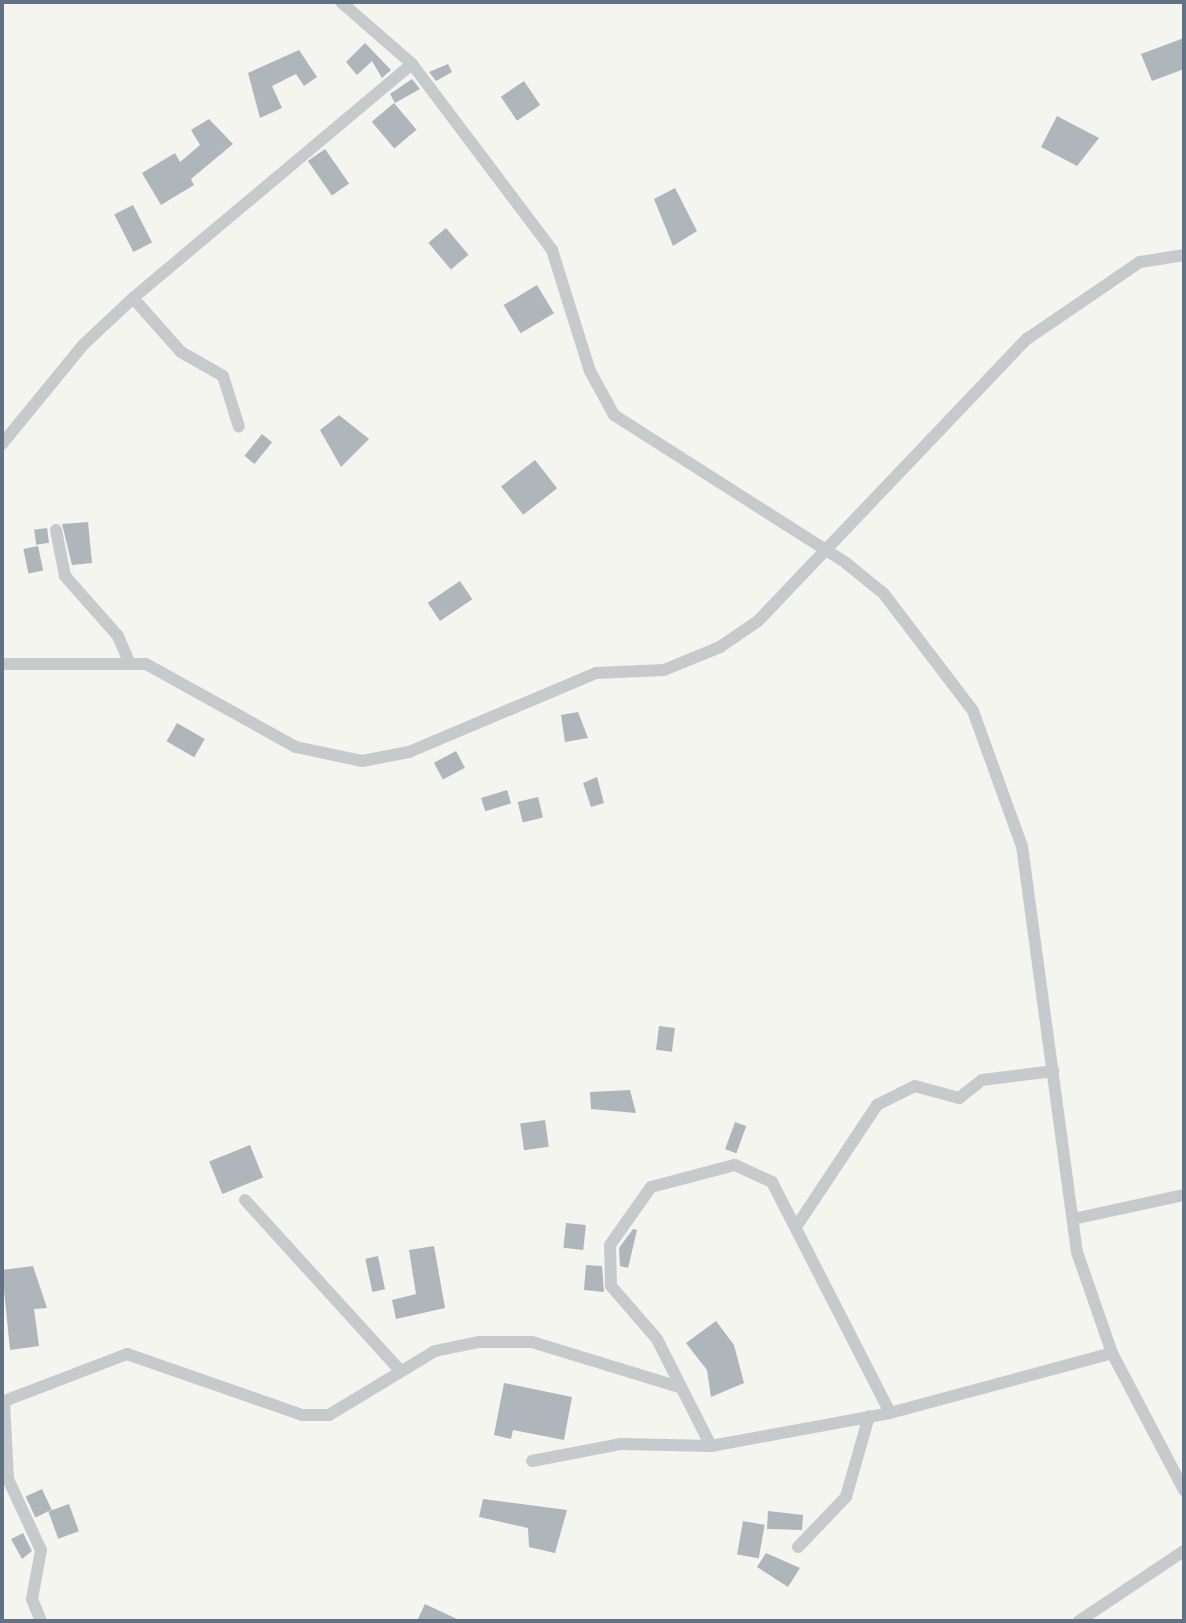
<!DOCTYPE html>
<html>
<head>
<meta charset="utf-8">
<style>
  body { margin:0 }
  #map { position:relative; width:1186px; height:1623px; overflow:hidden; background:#f5f5f0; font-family:"DM Sans",sans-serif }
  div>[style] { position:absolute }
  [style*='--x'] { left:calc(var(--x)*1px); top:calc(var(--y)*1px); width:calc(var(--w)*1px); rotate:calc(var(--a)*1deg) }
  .building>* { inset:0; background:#aeb5bb; transform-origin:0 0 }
  .street>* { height:12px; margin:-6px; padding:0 6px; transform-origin:6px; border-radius:6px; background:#c7cacd }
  span { translate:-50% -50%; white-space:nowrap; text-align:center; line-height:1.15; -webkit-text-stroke:8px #fff; paint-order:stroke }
  .frame { position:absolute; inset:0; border:4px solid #617285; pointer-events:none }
</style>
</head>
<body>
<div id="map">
  <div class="building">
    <div style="clip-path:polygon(1184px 38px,1184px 69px,1152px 81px,1141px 54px)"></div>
    <div style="clip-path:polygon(365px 43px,391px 70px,382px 78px,372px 61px,357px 75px,346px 62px)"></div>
    <div style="clip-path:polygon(299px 50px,317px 77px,304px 86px,296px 74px,272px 86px,282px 108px,260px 118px,248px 73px)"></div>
    <div style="clip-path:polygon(448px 64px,452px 72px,436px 81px,429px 72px)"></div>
    <div style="clip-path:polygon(412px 79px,420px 89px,395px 103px,390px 94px)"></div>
    <div style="left:524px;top:81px;width:29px;height:28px;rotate:56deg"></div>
    <div style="left:394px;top:103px;width:35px;height:29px;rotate:50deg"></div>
    <div style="clip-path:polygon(1057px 116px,1099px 138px,1077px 166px,1041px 147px)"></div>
    <div style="clip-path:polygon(209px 119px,233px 144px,191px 179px,194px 185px,161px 205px,142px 173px,175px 153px,180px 162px,200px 145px,191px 130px)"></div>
    <div style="left:325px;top:149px;width:42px;height:21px;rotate:55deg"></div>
    <div style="clip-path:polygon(675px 188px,697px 231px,673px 246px,654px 199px)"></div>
    <div style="left:133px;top:205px;width:42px;height:21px;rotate:63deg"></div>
    <div style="left:446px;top:228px;width:35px;height:23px;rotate:50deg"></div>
    <div style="left:537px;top:285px;width:33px;height:39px;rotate:59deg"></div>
    <div style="clip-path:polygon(339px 415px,369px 439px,341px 467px,320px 430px)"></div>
    <div style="left:262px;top:434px;width:13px;height:28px;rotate:39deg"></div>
    <div style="left:535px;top:460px;width:36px;height:43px;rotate:52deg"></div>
    <div style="clip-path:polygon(88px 522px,92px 563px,72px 565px,62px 524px)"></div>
    <div style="left:47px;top:528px;width:15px;height:13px;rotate:82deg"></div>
    <div style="left:38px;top:546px;width:25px;height:15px;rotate:78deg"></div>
    <div style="left:460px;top:581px;width:22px;height:39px;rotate:56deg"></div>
    <div style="clip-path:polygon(578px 712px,588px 738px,565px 742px,561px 715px)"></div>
    <div style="left:177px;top:723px;width:32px;height:21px;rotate:30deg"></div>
    <div style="left:456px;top:751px;width:19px;height:25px;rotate:62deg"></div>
    <div style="clip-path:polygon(597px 777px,604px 803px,591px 807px,583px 783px)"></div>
    <div style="left:507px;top:790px;width:14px;height:27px;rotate:73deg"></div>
    <div style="left:538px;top:797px;width:21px;height:21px;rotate:76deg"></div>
    <div style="left:659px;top:1026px;width:16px;height:24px;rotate:7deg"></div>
    <div style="clip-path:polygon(630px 1090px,636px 1113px,591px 1109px,590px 1092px)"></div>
    <div style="left:545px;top:1120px;width:27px;height:25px;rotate:82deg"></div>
    <div style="left:735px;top:1122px;width:12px;height:29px;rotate:20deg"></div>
    <div style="left:250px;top:1145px;width:35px;height:44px;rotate:68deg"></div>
    <div style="left:566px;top:1223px;width:20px;height:25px;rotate:6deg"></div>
    <div style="clip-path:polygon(633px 1229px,637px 1230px,628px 1268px,620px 1266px,619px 1248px)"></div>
    <div style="clip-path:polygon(434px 1246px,445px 1308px,396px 1319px,392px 1300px,416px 1294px,409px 1250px)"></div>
    <div style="left:378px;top:1256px;width:34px;height:13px;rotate:78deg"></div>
    <div style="clip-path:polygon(586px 1265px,602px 1266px,604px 1292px,584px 1290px)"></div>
    <div style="clip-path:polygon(33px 1266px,47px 1308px,34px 1309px,39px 1346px,10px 1350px,2px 1270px)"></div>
    <div style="clip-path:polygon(716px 1321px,734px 1345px,744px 1383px,711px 1397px,707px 1370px,686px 1343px)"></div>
    <div style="clip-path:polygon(504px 1383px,572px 1397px,564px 1440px,513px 1430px,511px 1439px,494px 1435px)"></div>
    <div style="left:42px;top:1489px;width:23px;height:18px;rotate:65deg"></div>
    <div style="clip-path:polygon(483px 1499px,567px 1510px,555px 1553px,529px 1547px,528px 1528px,479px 1517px)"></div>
    <div style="left:69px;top:1504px;width:29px;height:22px;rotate:70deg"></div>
    <div style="clip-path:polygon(768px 1511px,803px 1515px,802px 1530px,767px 1529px)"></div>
    <div style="left:743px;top:1521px;width:22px;height:34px;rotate:10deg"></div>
    <div style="clip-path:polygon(23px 1533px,32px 1551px,22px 1559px,11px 1539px)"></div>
    <div style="clip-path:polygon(766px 1553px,800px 1568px,788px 1587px,757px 1567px)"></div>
    <div style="clip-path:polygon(425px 1604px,461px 1621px,417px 1621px)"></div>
  </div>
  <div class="street">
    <div style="--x:341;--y:2;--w:94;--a:41.1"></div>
    <div style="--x:412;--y:64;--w:233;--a:53"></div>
    <div style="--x:552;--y:250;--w:127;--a:72.6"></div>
    <div style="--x:590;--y:371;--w:50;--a:61.4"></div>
    <div style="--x:614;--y:415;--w:275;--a:32.5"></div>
    <div style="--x:846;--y:563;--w:49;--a:39.2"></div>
    <div style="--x:884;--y:594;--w:147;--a:52.7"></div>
    <div style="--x:973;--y:711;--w:144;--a:70.1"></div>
    <div style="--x:1022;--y:846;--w:410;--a:82.3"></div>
    <div style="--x:1077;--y:1252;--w:107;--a:70.9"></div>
    <div style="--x:1112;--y:1353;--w:155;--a:62.3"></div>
    <div style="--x:133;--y:298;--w:72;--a:48.4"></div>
    <div style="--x:181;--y:352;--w:48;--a:29.7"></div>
    <div style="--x:223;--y:376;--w:53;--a:72.6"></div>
    <div style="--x:2;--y:444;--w:128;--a:-50.7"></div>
    <div style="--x:83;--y:345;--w:69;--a:-43.2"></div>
    <div style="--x:133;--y:298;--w:364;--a:-40"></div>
    <div style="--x:56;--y:530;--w:47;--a:78.9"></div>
    <div style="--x:65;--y:576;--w:80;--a:48.5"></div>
    <div style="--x:118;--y:636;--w:26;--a:67"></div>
    <div style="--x:2;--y:664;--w:144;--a:0"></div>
    <div style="--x:146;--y:664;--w:171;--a:29"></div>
    <div style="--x:296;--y:747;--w:67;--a:12"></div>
    <div style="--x:362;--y:761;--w:48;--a:-10.8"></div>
    <div style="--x:409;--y:752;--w:203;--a:-22.9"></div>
    <div style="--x:596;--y:673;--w:68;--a:-2.5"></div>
    <div style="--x:664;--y:670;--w:61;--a:-22.3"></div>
    <div style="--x:720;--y:647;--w:46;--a:-34.4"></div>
    <div style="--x:758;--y:621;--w:390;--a:-46.4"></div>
    <div style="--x:1027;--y:339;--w:137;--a:-34.3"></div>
    <div style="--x:1140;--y:262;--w:45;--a:-9"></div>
    <div style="--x:245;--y:1200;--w:229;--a:47.7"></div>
    <div style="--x:1073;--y:1219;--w:114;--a:-12.2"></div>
    <div style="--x:798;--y:1224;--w:143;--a:-56.4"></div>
    <div style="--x:877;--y:1105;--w:42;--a:-26.6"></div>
    <div style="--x:915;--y:1086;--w:46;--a:15.3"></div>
    <div style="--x:959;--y:1098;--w:29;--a:-38"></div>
    <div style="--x:982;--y:1080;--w:72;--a:-7.2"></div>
    <div style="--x:2;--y:1402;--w:134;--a:-21"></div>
    <div style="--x:127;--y:1354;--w:185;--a:19.2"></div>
    <div style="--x:302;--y:1415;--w:27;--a:0"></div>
    <div style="--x:329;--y:1415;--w:124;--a:-31.1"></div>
    <div style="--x:435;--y:1351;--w:44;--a:-11.8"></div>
    <div style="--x:478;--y:1342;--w:54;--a:0"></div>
    <div style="--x:532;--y:1342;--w:154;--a:17"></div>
    <div style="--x:4;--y:1402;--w:77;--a:87"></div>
    <div style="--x:8;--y:1479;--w:78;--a:65.1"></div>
    <div style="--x:41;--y:1550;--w:50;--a:100.4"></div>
    <div style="--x:32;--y:1599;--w:24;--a:68"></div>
    <div style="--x:711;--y:1446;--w:120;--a:-116.8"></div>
    <div style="--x:657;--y:1339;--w:70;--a:-131"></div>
    <div style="--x:611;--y:1286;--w:41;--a:-91.4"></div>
    <div style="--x:610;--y:1245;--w:71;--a:-54.7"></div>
    <div style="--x:651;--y:1187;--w:87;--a:-14.7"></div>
    <div style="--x:735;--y:1165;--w:41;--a:24.7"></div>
    <div style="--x:772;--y:1182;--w:259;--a:62.9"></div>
    <div style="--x:532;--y:1461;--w:91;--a:-10.8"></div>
    <div style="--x:621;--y:1444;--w:90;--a:1.3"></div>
    <div style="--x:711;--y:1446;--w:182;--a:-10.4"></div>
    <div style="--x:890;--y:1413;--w:230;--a:-15.1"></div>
    <div style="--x:798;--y:1547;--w:69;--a:-46.2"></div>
    <div style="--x:846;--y:1497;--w:84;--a:-74.1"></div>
    <div style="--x:1079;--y:1621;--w:126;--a:-33.7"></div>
  </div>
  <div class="frame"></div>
</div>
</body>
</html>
